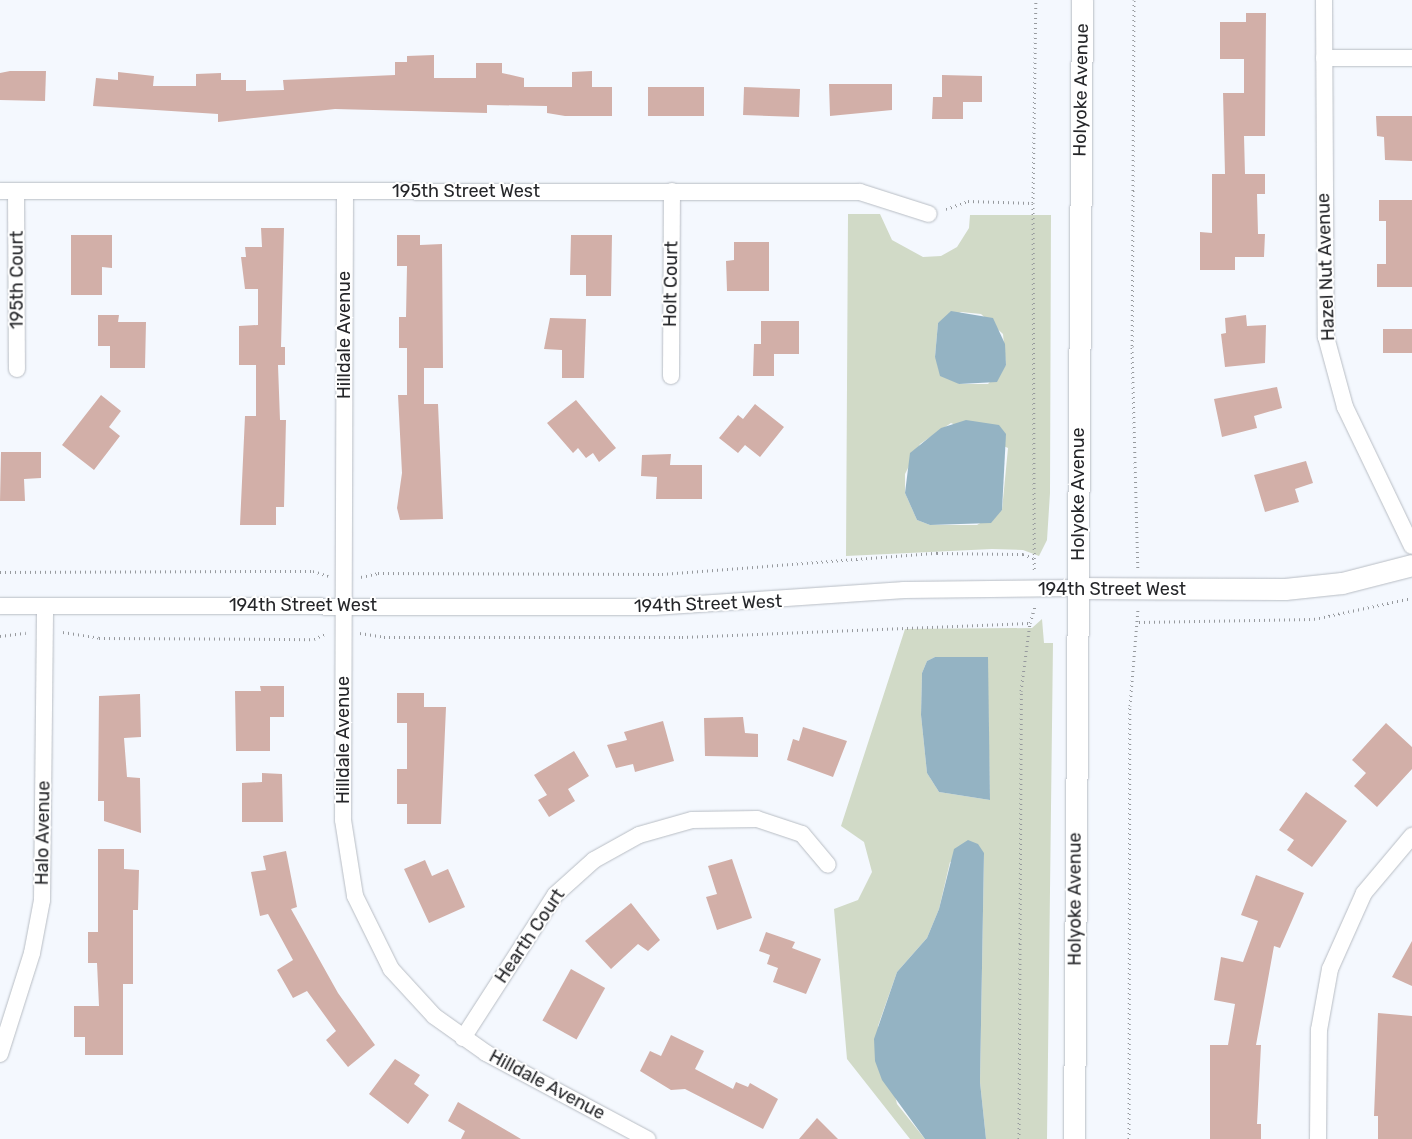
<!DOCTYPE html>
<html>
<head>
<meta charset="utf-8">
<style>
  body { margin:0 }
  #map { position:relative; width:1412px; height:1139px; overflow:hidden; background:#f4f8fe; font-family:Rubik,sans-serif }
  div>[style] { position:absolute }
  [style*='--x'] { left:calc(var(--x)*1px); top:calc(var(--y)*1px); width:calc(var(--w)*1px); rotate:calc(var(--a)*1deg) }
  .green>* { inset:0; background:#d1dac7 }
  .water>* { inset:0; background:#94b3c3 }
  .building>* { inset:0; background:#d2afa8; transform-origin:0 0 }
  .path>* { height:3px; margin-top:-1.5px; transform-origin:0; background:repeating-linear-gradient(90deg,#979a9e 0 1px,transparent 0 5px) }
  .roads { filter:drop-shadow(0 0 1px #b8bdc4) drop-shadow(0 0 1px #b8bdc4) }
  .minor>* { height:16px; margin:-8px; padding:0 8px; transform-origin:8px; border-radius:8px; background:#fff }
  .tertiary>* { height:21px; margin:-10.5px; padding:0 10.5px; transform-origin:10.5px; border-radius:10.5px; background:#fff }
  span { translate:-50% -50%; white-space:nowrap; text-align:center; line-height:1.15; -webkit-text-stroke:4px #fff; paint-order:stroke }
  .street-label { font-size:18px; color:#252629 }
</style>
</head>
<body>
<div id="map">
  <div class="green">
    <div style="clip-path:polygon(evenodd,848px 214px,880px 214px,892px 240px,923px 257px,941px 256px,957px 247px,969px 228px,970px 215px,1051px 215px,1050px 493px,1047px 540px,1039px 556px,1023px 550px,992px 549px,846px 556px,848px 214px,961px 312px,981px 314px,1003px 334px,1006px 365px,988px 384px,959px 384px,935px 357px,938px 323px,961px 312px,848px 214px,951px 423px,1008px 448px,1002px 510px,977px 525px,930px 525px,917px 520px,905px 493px,905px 474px,920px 444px,951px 423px)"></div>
    <div style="clip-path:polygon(evenodd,1042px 619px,1044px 643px,1053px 643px,1047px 1139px,986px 1139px,980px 1082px,984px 853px,950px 862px,939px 909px,927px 938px,897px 972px,878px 1026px,897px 1104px,925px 1139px,910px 1139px,847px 1059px,834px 909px,858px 900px,872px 872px,864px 842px,841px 826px,905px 629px,1032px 628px,1042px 619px,935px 657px,987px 657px,990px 800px,939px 792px,927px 773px,921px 715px,922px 673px,927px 661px,935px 657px)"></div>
  </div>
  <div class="water">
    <div style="clip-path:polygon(951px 311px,993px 318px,1005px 344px,1006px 365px,997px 382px,959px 384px,940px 376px,935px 357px,938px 323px)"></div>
    <div style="clip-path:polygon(966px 420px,999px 425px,1006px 434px,1002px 510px,991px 523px,930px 525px,917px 520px,905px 493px,910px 453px,941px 428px)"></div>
    <div style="clip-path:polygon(935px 657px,988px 657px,990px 800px,939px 792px,927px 773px,921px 715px,922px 673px,927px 661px)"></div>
    <div style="clip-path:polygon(968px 840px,978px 844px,984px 853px,980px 1082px,986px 1139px,925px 1139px,882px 1080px,875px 1061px,874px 1039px,897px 972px,927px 938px,939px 909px,954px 849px)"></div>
  </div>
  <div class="building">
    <div style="clip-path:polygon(1246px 13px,1266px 13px,1265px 136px,1244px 136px,1245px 174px,1265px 174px,1265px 194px,1257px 194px,1258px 234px,1265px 234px,1264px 257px,1235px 257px,1235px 270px,1200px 270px,1200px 232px,1212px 233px,1212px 174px,1225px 174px,1223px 93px,1244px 93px,1244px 59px,1220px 59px,1220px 22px,1246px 22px)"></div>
    <div style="clip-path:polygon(434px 55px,434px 78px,476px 78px,476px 63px,502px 63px,502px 73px,524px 78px,524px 87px,572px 87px,572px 72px,592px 71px,592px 87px,612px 87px,612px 116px,565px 116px,547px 113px,547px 106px,487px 105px,487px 113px,335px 109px,218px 122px,218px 114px,93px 106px,96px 78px,118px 80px,118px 72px,154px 76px,153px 86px,196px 86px,196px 74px,221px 73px,221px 80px,246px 80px,246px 91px,284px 90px,283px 80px,395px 75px,395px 62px,407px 62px,407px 56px)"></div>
    <div style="clip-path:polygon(10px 71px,46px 71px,45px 101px,0 100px,0 73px)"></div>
    <div style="clip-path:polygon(942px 75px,982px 76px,982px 102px,963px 102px,963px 119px,932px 119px,933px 97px,942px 97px)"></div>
    <div style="clip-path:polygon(829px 84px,892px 84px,892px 110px,830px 116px)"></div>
    <div style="left:704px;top:87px;width:29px;height:56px;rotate:90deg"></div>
    <div style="left:800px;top:89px;width:28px;height:56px;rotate:92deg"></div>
    <div style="clip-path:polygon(1376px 116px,1412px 116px,1412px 161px,1385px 160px,1384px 137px,1377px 136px)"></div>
    <div style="clip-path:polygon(1379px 200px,1412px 200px,1412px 287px,1377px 287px,1377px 264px,1386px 264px,1386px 221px,1379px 221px)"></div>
    <div style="clip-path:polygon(261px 228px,284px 228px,281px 347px,285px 347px,285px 365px,278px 365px,280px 420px,286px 420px,284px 507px,276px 507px,276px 525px,240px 525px,245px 416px,256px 416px,256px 365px,239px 365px,239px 326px,258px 325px,258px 289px,245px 289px,241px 257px,246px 257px,245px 247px,262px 247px)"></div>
    <div style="clip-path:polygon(71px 235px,112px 235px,112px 268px,102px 267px,102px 295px,71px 295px)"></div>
    <div style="clip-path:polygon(397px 235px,420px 235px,420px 245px,442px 244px,443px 368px,424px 368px,424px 404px,438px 404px,443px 519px,400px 520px,397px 508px,402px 473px,398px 395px,407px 395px,407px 348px,399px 348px,399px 317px,406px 317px,407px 266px,397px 266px)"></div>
    <div style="clip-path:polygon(571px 235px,612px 235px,611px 296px,586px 296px,586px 275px,570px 275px)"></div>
    <div style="clip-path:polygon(734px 242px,769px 242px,769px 291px,727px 291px,726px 261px,734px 260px)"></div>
    <div style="clip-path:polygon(98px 315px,119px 315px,118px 322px,146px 322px,145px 368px,110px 368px,110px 346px,98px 346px)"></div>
    <div style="clip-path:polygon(1246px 315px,1247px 326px,1266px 325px,1265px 363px,1225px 367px,1221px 334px,1226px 333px,1225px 318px)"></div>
    <div style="clip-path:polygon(550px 318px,586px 319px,584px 378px,562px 378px,562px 350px,544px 349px)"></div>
    <div style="clip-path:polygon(761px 321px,799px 321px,799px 354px,774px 354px,774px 376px,753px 376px,754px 344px,761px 344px)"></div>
    <div style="left:1412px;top:329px;width:24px;height:29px;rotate:90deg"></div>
    <div style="clip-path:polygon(1277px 387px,1282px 408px,1254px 416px,1257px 428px,1222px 437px,1214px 399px)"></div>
    <div style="clip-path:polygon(101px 395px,121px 411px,109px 427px,120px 436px,94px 470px,62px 445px)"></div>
    <div style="clip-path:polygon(576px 400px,616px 448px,599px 462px,593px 453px,586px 458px,578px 448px,573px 453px,547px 423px)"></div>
    <div style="clip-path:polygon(755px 404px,784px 427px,760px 457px,745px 445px,738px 453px,719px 438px,738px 415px,743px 419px)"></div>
    <div style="clip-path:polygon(1px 452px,41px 452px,41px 478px,24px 479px,25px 501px,0 501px)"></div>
    <div style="clip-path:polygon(671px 454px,670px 465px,702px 465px,702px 499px,656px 499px,657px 477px,641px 476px,642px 455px)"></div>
    <div style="clip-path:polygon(1306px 461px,1313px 483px,1295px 489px,1299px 502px,1265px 512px,1254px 475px)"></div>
    <div style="clip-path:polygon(260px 686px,284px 686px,284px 717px,270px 717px,270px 751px,236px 751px,235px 691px,261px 691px)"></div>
    <div style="clip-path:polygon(397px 693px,424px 693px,424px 707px,446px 707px,441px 824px,407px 824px,407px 804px,397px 804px,397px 769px,407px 769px,407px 723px,397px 723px)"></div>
    <div style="clip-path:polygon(140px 694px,141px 737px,124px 738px,127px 777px,140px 778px,141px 833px,104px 821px,104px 801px,98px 801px,99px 696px)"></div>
    <div style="clip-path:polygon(743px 717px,745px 733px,758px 734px,758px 757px,705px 756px,704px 718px)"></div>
    <div style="clip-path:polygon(663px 721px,674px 761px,635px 772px,633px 764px,616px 768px,607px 745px,627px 740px,624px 732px)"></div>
    <div style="clip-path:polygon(1386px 723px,1412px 747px,1412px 769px,1377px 807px,1354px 786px,1366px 773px,1352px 760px)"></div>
    <div style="clip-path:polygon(803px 727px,847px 741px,833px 777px,787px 760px,793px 739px,799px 741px)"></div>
    <div style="clip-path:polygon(574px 751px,589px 776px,568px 789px,575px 801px,549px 817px,538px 800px,547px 795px,534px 775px)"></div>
    <div style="clip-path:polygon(262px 773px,282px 774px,283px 822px,242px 822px,242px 783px,262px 782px)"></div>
    <div style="clip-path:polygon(1306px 792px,1347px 821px,1312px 867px,1287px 850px,1294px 840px,1279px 830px)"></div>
    <div style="clip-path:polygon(98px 849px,124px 849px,124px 869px,139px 870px,138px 910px,133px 910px,133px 984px,123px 984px,123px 1055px,85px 1055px,85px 1037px,74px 1037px,74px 1006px,99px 1006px,97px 963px,88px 963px,88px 932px,98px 932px)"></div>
    <div style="clip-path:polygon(286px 851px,297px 907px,291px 909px,338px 993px,375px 1045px,348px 1067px,326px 1040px,336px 1031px,307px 991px,293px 998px,277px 970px,293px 960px,268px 914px,260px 916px,251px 872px,266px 870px,263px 856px)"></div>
    <div style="clip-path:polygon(732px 859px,752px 918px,717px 930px,706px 897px,717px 894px,708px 866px)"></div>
    <div style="clip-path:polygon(425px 860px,432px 876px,448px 869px,465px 907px,429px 923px,404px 869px)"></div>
    <div style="clip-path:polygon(1256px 875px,1304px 893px,1280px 948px,1274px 946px,1256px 1045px,1261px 1045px,1257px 1124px,1261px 1124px,1261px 1139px,1210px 1139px,1210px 1045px,1228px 1045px,1235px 1004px,1214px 1000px,1221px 957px,1243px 962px,1258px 921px,1241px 915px)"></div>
    <div style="clip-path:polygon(631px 903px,660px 940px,648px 951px,638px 944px,611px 969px,585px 941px)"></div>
    <div style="clip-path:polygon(766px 932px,795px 942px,792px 948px,821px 959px,806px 994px,773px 982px,778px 968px,767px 964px,770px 955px,759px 951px)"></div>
    <div style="clip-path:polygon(1412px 941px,1412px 986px,1392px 977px)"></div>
    <div style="left:571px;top:969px;width:39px;height:59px;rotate:29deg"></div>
    <div style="clip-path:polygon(1378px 1013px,1412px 1016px,1412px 1139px,1378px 1139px,1378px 1116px,1374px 1116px)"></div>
    <div style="clip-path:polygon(671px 1035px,704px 1051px,695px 1069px,733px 1089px,736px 1082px,748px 1087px,750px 1083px,778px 1099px,763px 1129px,685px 1089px,671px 1090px,640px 1071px,650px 1051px,661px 1056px)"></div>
    <div style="clip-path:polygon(395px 1059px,420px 1075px,414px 1084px,429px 1095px,408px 1124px,369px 1094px)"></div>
    <div style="clip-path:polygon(458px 1102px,521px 1139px,461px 1139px,465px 1131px,448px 1121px)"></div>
    <div style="clip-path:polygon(817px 1118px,838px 1139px,799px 1139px)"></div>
  </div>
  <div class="path">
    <div style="--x:1134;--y:0;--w:347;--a:90.3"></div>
    <div style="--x:1132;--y:347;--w:222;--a:88.5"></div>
    <div style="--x:1033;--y:203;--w:203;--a:-89.2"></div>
    <div style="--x:946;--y:209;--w:23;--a:-20"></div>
    <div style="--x:968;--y:201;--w:65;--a:1.8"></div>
    <div style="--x:1033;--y:203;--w:368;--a:89.8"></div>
    <div style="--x:0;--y:572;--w:313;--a:-0.2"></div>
    <div style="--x:313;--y:571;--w:16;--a:18"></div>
    <div style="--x:361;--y:577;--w:17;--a:-13"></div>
    <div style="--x:378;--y:573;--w:284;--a:0.2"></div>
    <div style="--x:662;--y:574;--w:276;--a:-4.4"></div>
    <div style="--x:937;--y:553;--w:86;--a:0.7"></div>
    <div style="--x:1023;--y:554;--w:11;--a:22"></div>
    <div style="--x:1139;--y:622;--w:175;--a:-1"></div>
    <div style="--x:1314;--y:619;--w:100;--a:-12.1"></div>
    <div style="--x:63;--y:632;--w:36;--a:9"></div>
    <div style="--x:99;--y:638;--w:215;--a:0.3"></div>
    <div style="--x:314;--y:639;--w:14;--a:-25"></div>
    <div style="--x:360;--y:633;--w:24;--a:9"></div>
    <div style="--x:384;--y:637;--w:298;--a:0"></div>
    <div style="--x:682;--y:637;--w:348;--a:-2.3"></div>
    <div style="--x:1030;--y:623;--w:17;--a:-73"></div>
    <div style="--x:0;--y:636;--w:26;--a:-7"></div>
    <div style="--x:1019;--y:1139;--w:448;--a:-89.7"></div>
    <div style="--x:1021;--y:691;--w:69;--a:-82.5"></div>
    <div style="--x:1129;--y:1139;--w:433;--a:-89.9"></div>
    <div style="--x:1130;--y:706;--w:98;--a:-85.3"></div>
  </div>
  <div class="roads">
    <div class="minor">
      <div style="--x:1324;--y:0;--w:337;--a:89.7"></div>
      <div style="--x:1326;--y:337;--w:73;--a:74.8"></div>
      <div style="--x:1345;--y:407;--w:154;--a:64.3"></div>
      <div style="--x:1324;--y:58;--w:88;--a:0"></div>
      <div style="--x:0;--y:191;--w:860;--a:0.07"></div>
      <div style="--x:860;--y:192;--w:72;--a:17.7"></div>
      <div style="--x:16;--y:191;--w:178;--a:89.7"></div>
      <div style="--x:345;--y:191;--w:629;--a:90.18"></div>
      <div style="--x:343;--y:820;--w:77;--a:81"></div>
      <div style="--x:355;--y:896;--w:81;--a:63.7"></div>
      <div style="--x:391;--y:969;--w:64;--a:47.5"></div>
      <div style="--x:434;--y:1016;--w:64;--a:35.4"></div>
      <div style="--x:486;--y:1053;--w:183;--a:28.1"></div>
      <div style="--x:671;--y:376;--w:185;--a:-89.7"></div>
      <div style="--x:0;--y:606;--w:654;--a:0.09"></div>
      <div style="--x:654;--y:607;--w:251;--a:-3.9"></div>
      <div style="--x:904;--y:590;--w:173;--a:-0.7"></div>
      <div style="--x:463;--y:1038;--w:170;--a:-57.2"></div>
      <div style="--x:555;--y:895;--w:52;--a:-41.9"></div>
      <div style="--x:594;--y:860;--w:51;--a:-29.1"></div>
      <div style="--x:639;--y:835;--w:55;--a:-15.8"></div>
      <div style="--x:692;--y:820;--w:65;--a:-0.9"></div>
      <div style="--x:757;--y:819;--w:47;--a:18.4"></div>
      <div style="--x:802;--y:834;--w:40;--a:50"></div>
      <div style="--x:0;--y:1054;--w:106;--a:-72.4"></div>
      <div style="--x:32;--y:953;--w:54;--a:-79.3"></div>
      <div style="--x:42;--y:900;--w:294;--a:-89.4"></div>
      <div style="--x:1318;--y:1139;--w:109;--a:-89.5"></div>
      <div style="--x:1319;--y:1030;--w:62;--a:-79.8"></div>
      <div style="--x:1330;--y:969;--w:83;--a:-65.9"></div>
      <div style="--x:1364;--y:893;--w:75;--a:-49.9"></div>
    </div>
    <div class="tertiary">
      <div style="--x:1077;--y:588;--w:208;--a:0.3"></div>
      <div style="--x:1285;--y:589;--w:57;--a:-6"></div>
      <div style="--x:1342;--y:583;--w:72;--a:-14.4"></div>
      <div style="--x:1074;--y:1139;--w:1139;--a:-89.6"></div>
    </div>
  </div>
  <div class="street-label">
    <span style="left:1081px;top:90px;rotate:-89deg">Holyoke Avenue</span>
    <span style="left:466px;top:191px">195th Street West</span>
    <span style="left:1326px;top:267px;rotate:-92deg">Hazel Nut Avenue</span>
    <span style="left:17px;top:280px;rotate:-90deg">195th Court</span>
    <span style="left:671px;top:284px;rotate:-89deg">Holt Court</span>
    <span style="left:344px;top:335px;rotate:-90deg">Hilldale Avenue</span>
    <span style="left:1078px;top:494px;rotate:-90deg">Holyoke Avenue</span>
    <span style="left:1112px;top:589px">194th Street West</span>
    <span style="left:708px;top:604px;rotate:-2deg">194th Street West</span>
    <span style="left:303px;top:605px">194th Street West</span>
    <span style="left:343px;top:740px;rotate:-90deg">Hilldale Avenue</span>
    <span style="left:43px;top:833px;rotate:-89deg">Halo Avenue</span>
    <span style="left:1075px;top:899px;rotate:-90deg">Holyoke Avenue</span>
    <span style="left:530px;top:936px;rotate:-56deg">Hearth Court</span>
    <span style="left:547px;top:1085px;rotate:28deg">Hilldale Avenue</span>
  </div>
</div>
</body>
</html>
